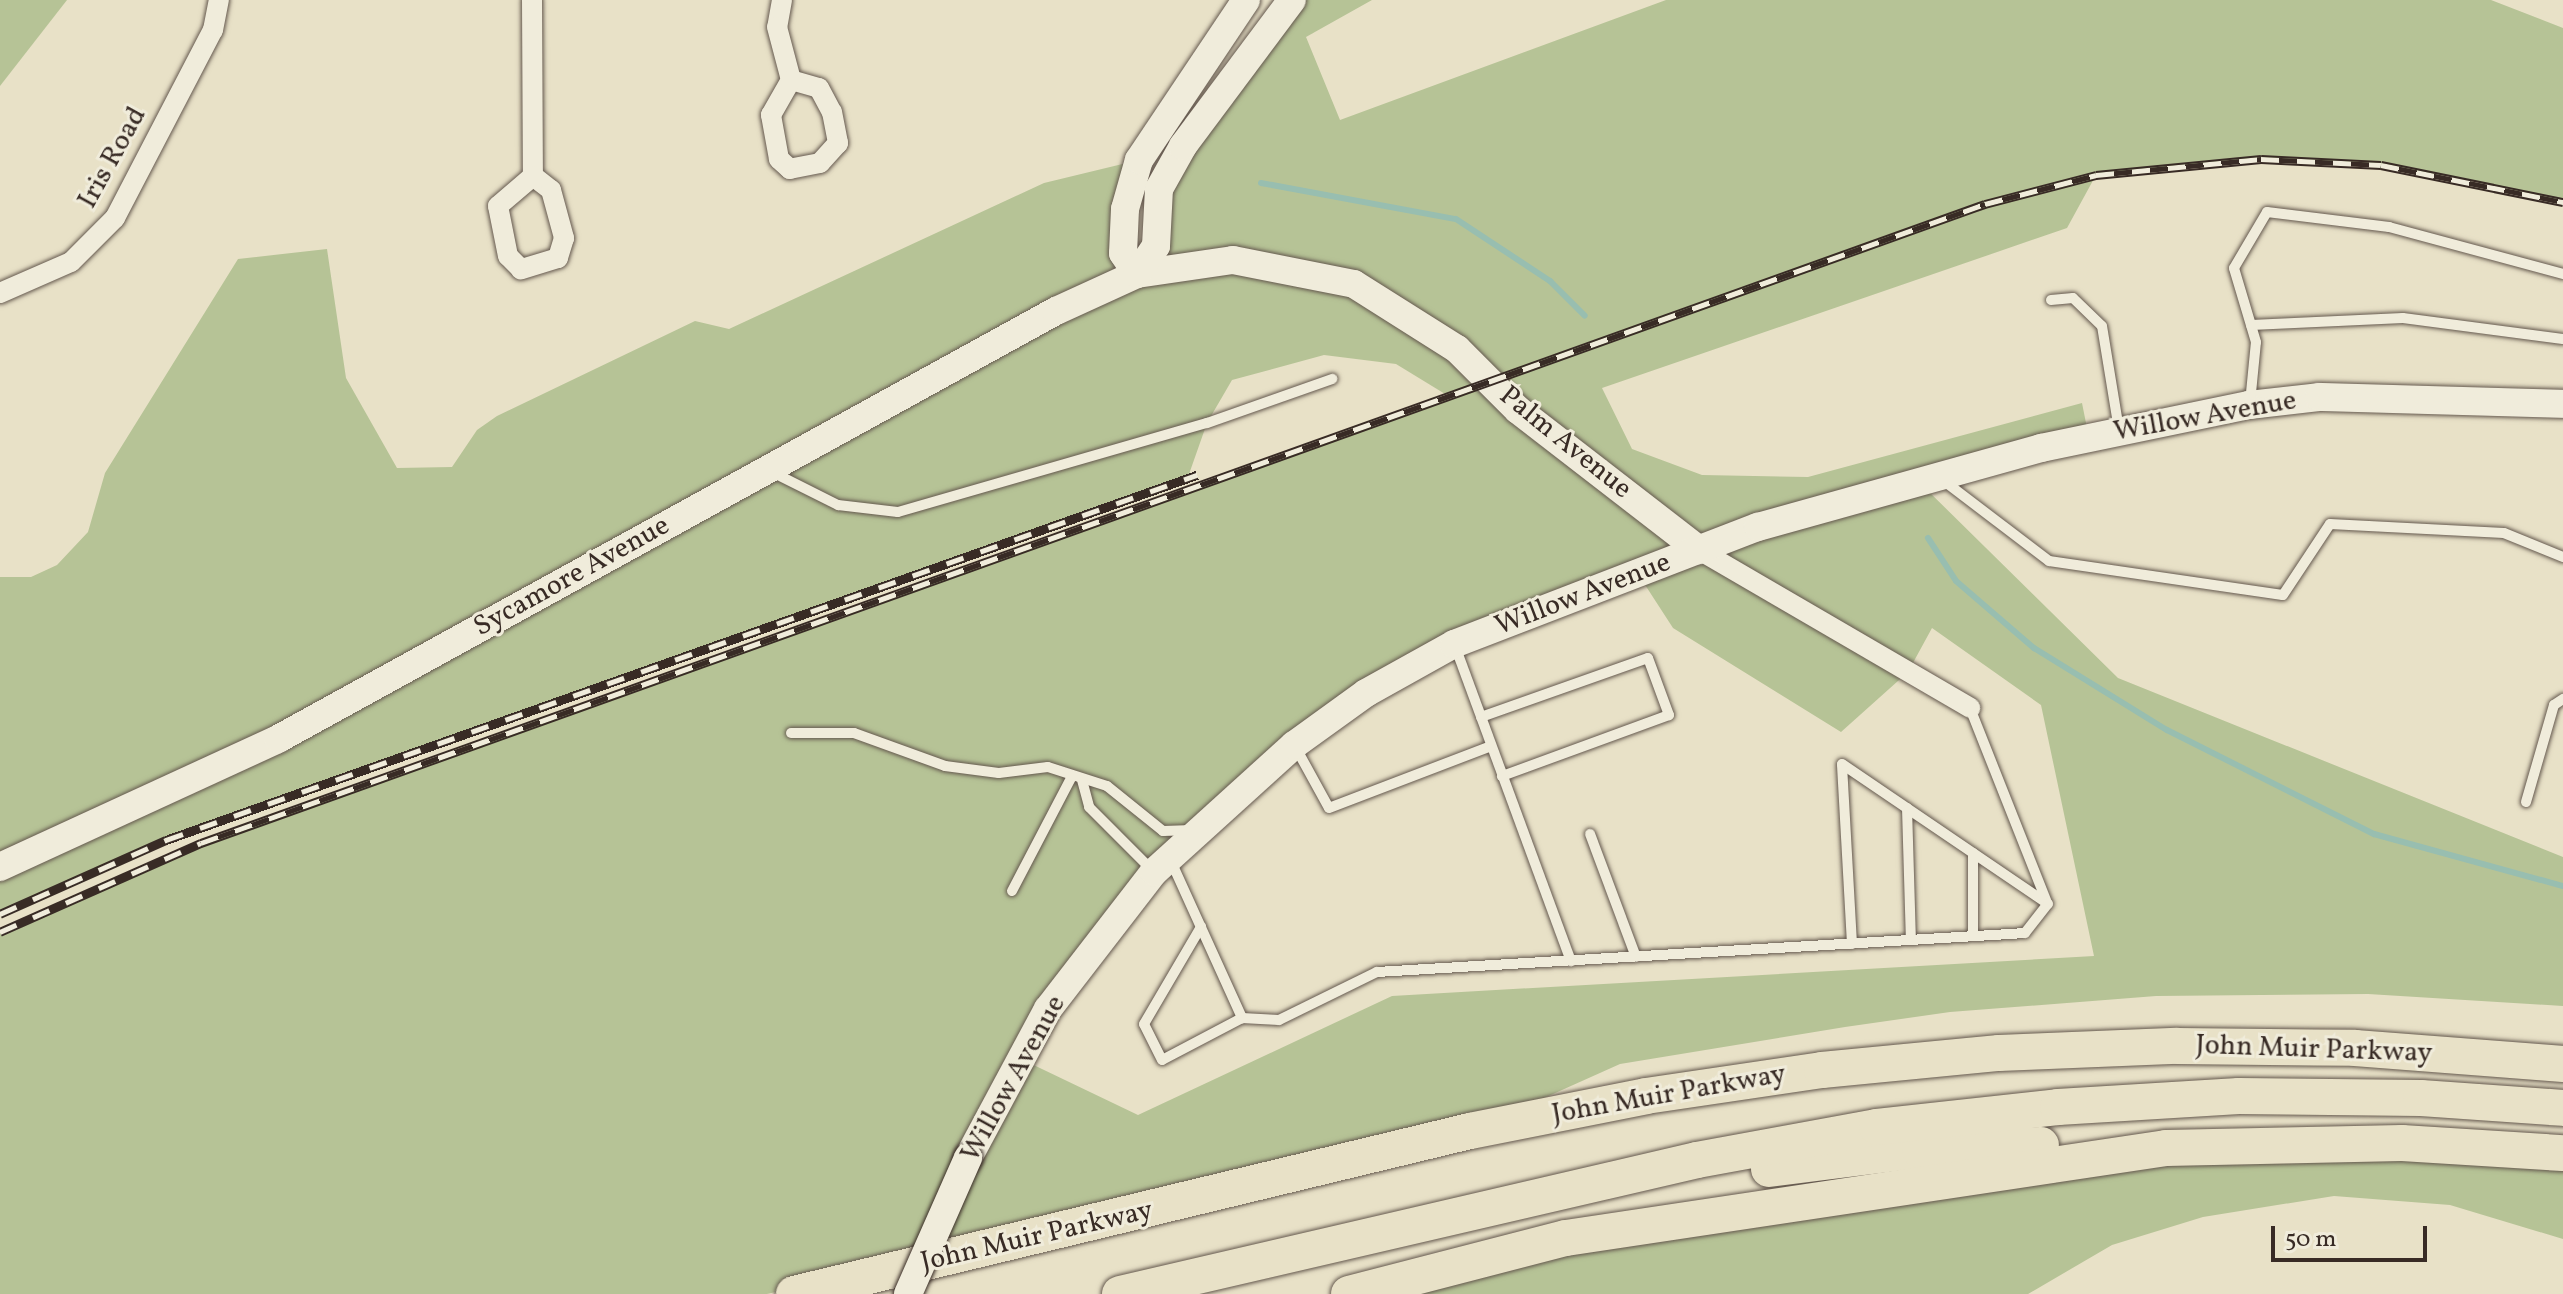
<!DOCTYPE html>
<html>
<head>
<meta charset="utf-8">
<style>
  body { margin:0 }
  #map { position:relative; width:2563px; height:1294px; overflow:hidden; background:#e8e1c7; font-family:Vollkorn,serif }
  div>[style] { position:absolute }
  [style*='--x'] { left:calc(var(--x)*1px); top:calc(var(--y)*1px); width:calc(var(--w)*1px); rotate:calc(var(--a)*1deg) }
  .green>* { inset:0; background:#b6c396 }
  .stream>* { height:6px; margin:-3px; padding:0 3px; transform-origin:3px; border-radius:3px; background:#98beb0 }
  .roads { filter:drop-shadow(0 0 2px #64584e) drop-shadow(0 0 2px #64584e) }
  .lane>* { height:10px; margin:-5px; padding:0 5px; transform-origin:5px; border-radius:5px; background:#f0ecdb }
  .street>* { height:20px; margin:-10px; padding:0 10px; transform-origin:10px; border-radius:10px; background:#f0ecdb }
  .secondary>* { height:28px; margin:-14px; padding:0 14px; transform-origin:14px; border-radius:14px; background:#f0ecdb }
  .highway>* { height:36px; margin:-18px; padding:0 18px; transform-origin:18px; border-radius:18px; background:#e8e1c7 }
  .rail>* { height:9px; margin-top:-4.5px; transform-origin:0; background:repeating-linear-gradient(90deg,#f0ecdb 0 18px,#382b25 0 36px); box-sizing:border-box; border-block:2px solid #382b25 }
  .bridges { filter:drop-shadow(0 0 2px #382b25) drop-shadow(0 0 2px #382b25) }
  .secondary-bridge>* { height:28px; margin:-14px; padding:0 14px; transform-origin:14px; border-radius:14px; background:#f0ecdb }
  span { translate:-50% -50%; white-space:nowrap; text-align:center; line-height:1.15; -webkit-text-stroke:6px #f0ecdb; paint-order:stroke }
  .street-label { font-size:28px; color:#382b25 }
  .scale { position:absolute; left:2271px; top:1226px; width:156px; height:36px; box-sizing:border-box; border:4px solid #382b25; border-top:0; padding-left:10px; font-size:24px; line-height:28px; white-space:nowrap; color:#382b25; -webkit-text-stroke:6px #f0ecdb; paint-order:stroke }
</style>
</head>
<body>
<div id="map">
  <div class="green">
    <div style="clip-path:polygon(0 0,67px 0,0 86px)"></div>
    <div style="clip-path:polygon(evenodd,1292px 0,1372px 0,1306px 37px,1340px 120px,1666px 0,2491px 0,2563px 28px,2563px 202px,2464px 178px,2329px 162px,2261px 159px,2096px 175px,2067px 228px,1602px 388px,1632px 449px,1702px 475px,1808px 477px,2082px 403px,2089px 438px,1920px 483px,2118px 678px,2563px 857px,2563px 1006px,2368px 994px,2156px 996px,1950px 1012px,1845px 1027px,1620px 1064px,1470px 1131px,767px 1294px,0 1294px,0 932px,201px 843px,1450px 397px,1396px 364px,1324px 355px,1232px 380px,1207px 423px,1188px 477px,166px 840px,0 914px,0 577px,31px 577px,57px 565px,88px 532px,105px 473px,238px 259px,327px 249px,346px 378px,397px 468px,452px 467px,477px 430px,497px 416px,695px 321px,729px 329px,1044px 183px,1139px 160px,1125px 209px,1137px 273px,1159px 189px,1292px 0,1638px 574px,1673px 628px,1841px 732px,1908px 672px,1932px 628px,2041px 705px,2094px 956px,1392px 996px,1138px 1115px,1019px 1058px,1198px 829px,1454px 644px,1638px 574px)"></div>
    <div style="clip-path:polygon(2563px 1153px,2563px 1239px,2450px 1205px,2334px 1196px,2203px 1217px,2112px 1245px,2028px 1294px,1349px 1294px,2127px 1156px)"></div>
  </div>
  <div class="stream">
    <div style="--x:1261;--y:183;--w:198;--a:10.5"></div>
    <div style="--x:1456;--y:219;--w:113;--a:33.4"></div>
    <div style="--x:1550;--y:281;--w:49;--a:45"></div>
    <div style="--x:1928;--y:538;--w:51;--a:56.9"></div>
    <div style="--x:1956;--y:581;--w:103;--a:40.7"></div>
    <div style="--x:2034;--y:648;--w:156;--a:31.7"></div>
    <div style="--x:2167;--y:730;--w:232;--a:26.7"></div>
    <div style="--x:2374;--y:834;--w:196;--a:15.4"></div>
  </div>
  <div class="roads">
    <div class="lane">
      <div style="--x:2051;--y:300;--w:22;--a:-5"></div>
      <div style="--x:2073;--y:298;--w:40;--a:44"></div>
      <div style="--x:2102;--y:326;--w:105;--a:80.7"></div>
      <div style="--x:2251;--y:325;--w:152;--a:-2.6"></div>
      <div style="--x:2403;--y:318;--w:161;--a:7.5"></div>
      <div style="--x:2250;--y:403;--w:61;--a:-84.4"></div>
      <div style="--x:2256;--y:342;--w:77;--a:-106.6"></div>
      <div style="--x:2234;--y:268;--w:65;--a:-59.5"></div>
      <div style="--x:2267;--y:212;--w:123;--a:7"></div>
      <div style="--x:2389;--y:227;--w:180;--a:15.1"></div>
      <div style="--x:772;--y:472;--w:74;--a:26.6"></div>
      <div style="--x:838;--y:505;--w:60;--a:6.7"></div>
      <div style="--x:898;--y:512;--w:322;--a:-16.1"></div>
      <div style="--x:1207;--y:423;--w:133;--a:-19.4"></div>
      <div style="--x:1944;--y:481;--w:132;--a:37.3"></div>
      <div style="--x:2049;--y:561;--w:236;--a:8.3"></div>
      <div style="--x:2283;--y:595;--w:85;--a:-56.5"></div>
      <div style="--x:2330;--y:524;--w:174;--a:3"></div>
      <div style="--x:2504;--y:533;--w:64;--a:22.1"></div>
      <div style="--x:1455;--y:646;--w:336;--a:69.8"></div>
      <div style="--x:1970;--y:708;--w:209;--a:68.4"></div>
      <div style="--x:1481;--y:717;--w:177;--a:-19.5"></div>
      <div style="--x:1648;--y:658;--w:61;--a:69.8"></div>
      <div style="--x:1669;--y:715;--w:178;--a:159.9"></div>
      <div style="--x:791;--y:733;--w:63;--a:0"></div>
      <div style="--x:854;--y:733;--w:97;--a:19.9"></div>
      <div style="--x:945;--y:766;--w:54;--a:7.4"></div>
      <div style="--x:999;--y:773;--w:49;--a:-7"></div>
      <div style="--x:1048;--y:767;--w:62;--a:17.9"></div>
      <div style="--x:1107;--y:786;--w:72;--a:38.8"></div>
      <div style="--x:1163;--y:831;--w:29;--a:-2"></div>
      <div style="--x:1296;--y:748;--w:68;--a:61.2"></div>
      <div style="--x:1329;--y:808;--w:173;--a:-20.9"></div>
      <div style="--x:1082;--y:780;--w:28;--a:75"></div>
      <div style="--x:1089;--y:807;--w:89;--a:45"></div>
      <div style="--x:2526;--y:802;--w:101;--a:-73.9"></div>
      <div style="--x:2554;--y:705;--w:11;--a:-34"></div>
      <div style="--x:1907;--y:808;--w:132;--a:88.3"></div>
      <div style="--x:1590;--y:834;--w:131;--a:69.5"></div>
      <div style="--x:1973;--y:853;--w:83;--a:90"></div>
      <div style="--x:1170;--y:859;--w:175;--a:65.6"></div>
      <div style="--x:1242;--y:1018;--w:90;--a:152.3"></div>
      <div style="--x:1162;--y:1060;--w:40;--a:-116.6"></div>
      <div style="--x:1144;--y:1024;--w:113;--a:-59.6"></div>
      <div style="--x:1012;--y:891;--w:130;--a:-62.4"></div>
      <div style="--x:1852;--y:944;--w:180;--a:-93.2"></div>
      <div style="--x:1842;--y:764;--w:249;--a:34.2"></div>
      <div style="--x:1242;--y:1018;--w:37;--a:3"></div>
      <div style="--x:1279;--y:1020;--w:109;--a:-26.1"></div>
      <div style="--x:1377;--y:972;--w:649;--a:-3.44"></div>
      <div style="--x:2025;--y:933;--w:37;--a:-52"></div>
    </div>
    <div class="street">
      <div style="--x:532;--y:0;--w:176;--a:89.7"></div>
      <div style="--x:782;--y:0;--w:27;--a:100"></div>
      <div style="--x:777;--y:27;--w:55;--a:75.2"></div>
      <div style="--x:791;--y:80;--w:29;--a:16"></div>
      <div style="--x:819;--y:88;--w:27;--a:62"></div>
      <div style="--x:832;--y:112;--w:32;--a:79"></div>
      <div style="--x:838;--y:143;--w:27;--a:132"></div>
      <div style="--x:820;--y:163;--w:31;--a:169"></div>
      <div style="--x:790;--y:169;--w:15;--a:-138"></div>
      <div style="--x:779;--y:159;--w:45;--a:-100.3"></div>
      <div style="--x:771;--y:115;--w:40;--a:-60.3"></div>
      <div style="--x:533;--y:176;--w:23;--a:38"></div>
      <div style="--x:551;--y:190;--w:50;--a:74.8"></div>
      <div style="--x:564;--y:238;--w:21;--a:107"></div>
      <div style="--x:558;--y:258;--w:39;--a:163"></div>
      <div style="--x:521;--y:269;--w:18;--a:-135"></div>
      <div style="--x:508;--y:256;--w:51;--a:-101.3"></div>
      <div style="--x:498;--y:206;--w:46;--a:-40.6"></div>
      <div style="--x:0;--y:293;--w:77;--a:-23.6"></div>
      <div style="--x:71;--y:262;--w:62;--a:-45"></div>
      <div style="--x:115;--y:218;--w:212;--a:-62.5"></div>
      <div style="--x:213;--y:30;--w:31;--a:-79"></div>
      <div style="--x:1699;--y:550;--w:314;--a:30.2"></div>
    </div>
    <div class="secondary">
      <div style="--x:1137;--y:274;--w:97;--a:-8.3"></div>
      <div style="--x:1233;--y:260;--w:123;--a:11.2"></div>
      <div style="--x:1354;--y:284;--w:122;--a:32.3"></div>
      <div style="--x:1457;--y:349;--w:86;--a:45"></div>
      <div style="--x:1518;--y:410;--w:229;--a:37.7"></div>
      <div style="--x:1137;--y:274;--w:25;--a:-124"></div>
      <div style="--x:1123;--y:253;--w:44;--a:-87.4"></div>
      <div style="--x:1125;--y:209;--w:51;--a:-74.1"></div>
      <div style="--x:1139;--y:160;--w:192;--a:-56.2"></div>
      <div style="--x:0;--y:867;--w:306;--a:-24.7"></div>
      <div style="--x:278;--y:739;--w:888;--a:-28.82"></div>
      <div style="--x:1056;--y:311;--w:89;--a:-24.6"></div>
      <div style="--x:1137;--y:274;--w:34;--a:-56"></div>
      <div style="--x:1156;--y:246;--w:57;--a:-87"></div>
      <div style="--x:1159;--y:189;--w:49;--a:-60.8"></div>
      <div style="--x:1183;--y:146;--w:182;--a:-53.3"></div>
      <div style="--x:968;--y:1158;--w:169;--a:-61.8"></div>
      <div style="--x:1048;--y:1009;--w:173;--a:-52.3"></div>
      <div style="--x:1154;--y:872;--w:189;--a:-42.2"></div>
      <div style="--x:1294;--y:745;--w:89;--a:-35.8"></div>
      <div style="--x:1366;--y:693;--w:101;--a:-29.1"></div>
      <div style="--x:1454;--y:644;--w:326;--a:-21.1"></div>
      <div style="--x:1758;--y:527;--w:294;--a:-15.6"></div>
      <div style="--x:2041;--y:448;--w:212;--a:-11.7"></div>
      <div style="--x:2249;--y:405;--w:70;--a:-6.5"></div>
      <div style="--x:2319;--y:397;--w:244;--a:1.6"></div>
    </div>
    <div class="highway">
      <div style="--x:1769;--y:1169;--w:152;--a:-7.2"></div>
      <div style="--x:1920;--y:1150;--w:121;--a:-2.4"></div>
      <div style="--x:794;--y:1294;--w:695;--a:-13.56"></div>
      <div style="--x:1470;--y:1131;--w:179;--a:-11.2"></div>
      <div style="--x:1646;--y:1096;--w:178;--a:-8.4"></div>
      <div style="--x:1822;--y:1070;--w:178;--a:-5.5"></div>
      <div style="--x:1999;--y:1053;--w:178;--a:-2.3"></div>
      <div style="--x:2177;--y:1046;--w:178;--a:0.6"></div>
      <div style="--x:2355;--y:1048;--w:209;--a:4.4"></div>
      <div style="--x:1120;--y:1294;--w:592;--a:-13.07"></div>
      <div style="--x:1697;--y:1160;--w:183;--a:-10.4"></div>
      <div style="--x:1877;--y:1127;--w:182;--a:-6.3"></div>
      <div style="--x:2058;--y:1107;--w:181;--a:-3.5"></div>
      <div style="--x:2239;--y:1096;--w:182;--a:0.6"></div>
      <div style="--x:2421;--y:1098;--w:142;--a:4"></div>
      <div style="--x:1349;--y:1294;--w:224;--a:-14.5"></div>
      <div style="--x:1566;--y:1238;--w:607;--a:-8.53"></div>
      <div style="--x:2166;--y:1148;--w:236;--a:-1.2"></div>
      <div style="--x:2402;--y:1143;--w:161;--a:3.6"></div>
    </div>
  </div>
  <div class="rail">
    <div style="--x:0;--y:914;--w:182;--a:-24"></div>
    <div style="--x:166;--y:840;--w:1094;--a:-19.5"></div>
    <div style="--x:0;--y:932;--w:220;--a:-23.9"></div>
    <div style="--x:201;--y:843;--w:1895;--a:-19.71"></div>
    <div style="--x:1985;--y:204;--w:115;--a:-14.6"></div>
    <div style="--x:2096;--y:175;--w:166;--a:-5.5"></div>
    <div style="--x:2261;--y:159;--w:120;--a:2.9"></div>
    <div style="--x:2381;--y:165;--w:186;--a:11.5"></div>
  </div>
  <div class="bridges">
    <div class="secondary-bridge">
      <div style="--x:908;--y:1294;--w:149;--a:-66.2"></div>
    </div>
  </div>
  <div class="street-label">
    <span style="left:113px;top:158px;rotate:-61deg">Iris Road</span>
    <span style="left:2205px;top:417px;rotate:-10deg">Willow Avenue</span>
    <span style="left:1565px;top:443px;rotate:39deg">Palm Avenue</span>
    <span style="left:572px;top:577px;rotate:-29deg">Sycamore Avenue</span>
    <span style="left:1583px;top:595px;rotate:-21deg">Willow Avenue</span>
    <span style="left:2314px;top:1050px;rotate:2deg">John Muir Parkway</span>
    <span style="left:1014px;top:1079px;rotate:-61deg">Willow Avenue</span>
    <span style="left:1669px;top:1095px;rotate:-10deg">John Muir Parkway</span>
    <span style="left:1037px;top:1237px;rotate:-13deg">John Muir Parkway</span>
  </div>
  <div class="scale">50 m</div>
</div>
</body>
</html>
